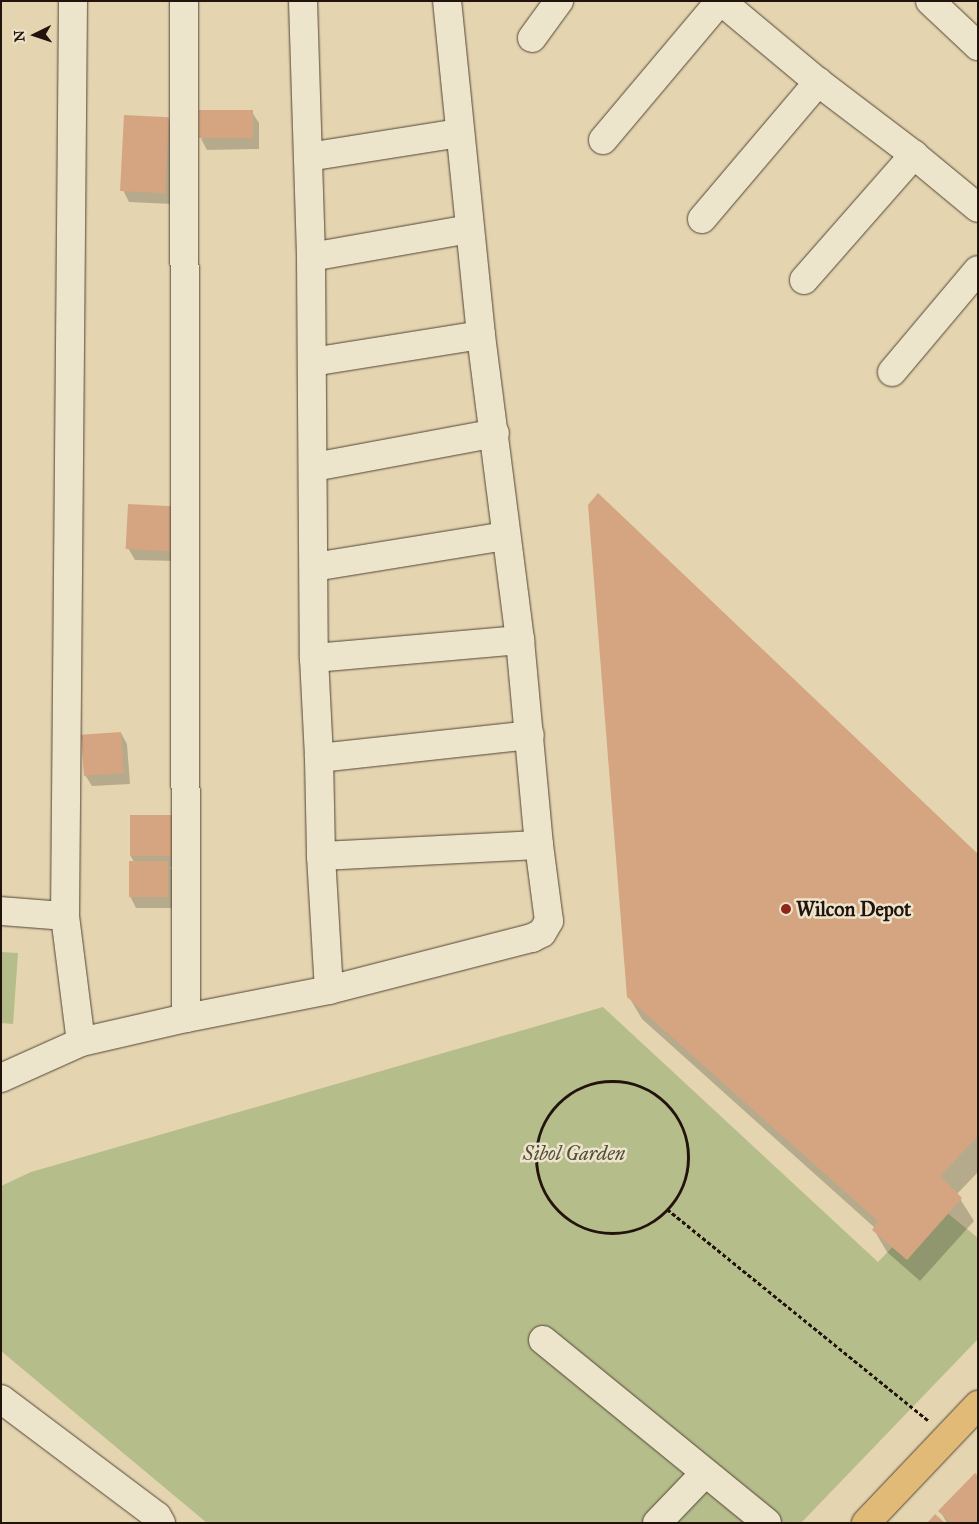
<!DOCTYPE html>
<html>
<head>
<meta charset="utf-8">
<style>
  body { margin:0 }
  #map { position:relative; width:979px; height:1524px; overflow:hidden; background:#e4d5b0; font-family:"IM FELL Great Primer",serif }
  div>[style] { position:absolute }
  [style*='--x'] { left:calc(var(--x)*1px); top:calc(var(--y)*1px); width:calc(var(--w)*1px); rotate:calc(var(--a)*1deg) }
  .green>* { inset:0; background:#b5bd8a }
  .shadow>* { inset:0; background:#0003 }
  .building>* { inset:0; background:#d5a582; transform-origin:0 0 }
  .path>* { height:3px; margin-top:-1.5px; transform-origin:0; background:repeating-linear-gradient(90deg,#23130d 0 4px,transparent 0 6.5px) }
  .path>.ring { margin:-1.5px; padding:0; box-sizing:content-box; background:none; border:3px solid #23130d; border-radius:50% }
  .roads { filter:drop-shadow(0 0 1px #534436) drop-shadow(0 0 1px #534436) }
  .minor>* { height:28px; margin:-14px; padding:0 14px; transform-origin:14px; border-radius:14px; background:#ede4cc }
  .highway>* { height:28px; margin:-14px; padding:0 14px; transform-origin:14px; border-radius:14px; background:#e2ba78 }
  .dots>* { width:14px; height:14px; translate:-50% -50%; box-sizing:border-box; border:2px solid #ede4cc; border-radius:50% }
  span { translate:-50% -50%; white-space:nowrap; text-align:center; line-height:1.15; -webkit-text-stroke:5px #ede4cc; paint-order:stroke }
  .poi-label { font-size:20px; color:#23130d; font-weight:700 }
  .left { translate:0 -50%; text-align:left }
  .park-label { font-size:20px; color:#564e39; font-style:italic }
  .frame { position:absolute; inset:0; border:2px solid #23130d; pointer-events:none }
  .north { position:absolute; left:10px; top:10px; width:50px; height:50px; -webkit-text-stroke:4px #ede4cc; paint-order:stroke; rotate:266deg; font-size:14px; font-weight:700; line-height:20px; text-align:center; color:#23130d }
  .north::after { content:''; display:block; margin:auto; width:18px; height:22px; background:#23130d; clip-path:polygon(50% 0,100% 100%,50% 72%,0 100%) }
</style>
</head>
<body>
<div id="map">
  <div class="green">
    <div style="clip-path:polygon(1px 952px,18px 953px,13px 1024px,1px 1023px)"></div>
    <div style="clip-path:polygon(603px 1007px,878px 1262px,935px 1203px,978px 1238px,978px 1339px,801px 1523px,207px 1523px,1px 1351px,1px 1186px,31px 1172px)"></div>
  </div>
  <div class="shadow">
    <div style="clip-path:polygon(252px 112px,259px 123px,259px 149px,207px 150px,201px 139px)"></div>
    <div style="clip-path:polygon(168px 118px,174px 129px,172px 204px,129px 202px,123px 190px)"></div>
    <div style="clip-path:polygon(178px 518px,177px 561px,135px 560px,128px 548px)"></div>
    <div style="clip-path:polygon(121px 733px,127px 744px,130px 784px,92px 786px,85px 775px)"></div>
    <div style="clip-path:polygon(174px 816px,181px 867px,170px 867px,174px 873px,174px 908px,136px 908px,130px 896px,134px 862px,130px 855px)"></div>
    <div style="clip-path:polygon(978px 856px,978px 1172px,957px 1194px,974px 1221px,920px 1281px,887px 1252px,874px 1230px,875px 1228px,642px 1019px,629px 997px)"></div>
    <div style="clip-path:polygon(940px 1511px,978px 1523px,947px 1523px)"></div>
  </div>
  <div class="building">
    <div style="left:253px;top:110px;width:28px;height:54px;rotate:90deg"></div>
    <div style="left:124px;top:115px;width:45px;height:76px;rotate:3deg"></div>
    <div style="clip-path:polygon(598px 493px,978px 854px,978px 1136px,940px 1176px,962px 1198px,907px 1260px,872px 1230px,878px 1221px,627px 997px,588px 505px)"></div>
    <div style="left:128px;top:504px;width:44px;height:45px;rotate:3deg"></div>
    <div style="left:121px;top:732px;width:41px;height:40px;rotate:86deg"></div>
    <div style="left:130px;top:815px;width:45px;height:41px"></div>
    <div style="left:129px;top:861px;width:39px;height:36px"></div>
    <div style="clip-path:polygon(975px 1473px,978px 1476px,978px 1523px,951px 1523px,938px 1511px)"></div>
    <div style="clip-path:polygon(935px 1514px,945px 1523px,927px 1523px)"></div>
  </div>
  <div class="path">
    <div class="ring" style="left:536px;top:1081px;width:149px;height:149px"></div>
    <div style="--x:667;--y:1209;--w:336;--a:39"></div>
  </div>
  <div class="roads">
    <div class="minor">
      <div style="--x:73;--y:1;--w:915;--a:90.5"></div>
      <div style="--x:65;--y:916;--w:127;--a:82.8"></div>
      <div style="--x:184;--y:1;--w:1017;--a:89.89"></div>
      <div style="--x:303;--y:1;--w:256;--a:88.2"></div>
      <div style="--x:311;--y:257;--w:401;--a:89.6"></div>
      <div style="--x:314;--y:658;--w:100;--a:87.1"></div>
      <div style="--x:319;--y:758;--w:98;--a:88.8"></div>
      <div style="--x:321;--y:856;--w:134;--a:86.6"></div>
      <div style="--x:721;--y:1;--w:126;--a:39.9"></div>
      <div style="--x:818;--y:82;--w:121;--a:37.2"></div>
      <div style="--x:914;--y:155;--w:83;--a:39.6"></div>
      <div style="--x:930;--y:1;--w:66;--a:43.2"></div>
      <div style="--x:532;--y:38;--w:46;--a:-53.9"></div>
      <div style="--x:603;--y:140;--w:182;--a:-49.9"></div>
      <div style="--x:308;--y:157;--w:154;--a:-9"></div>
      <div style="--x:702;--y:219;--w:180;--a:-49.7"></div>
      <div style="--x:311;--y:257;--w:161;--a:-10"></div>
      <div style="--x:804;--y:280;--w:167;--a:-48.7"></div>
      <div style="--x:312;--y:362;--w:171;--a:-9.1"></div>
      <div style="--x:892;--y:372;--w:133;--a:-49.9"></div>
      <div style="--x:314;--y:467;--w:184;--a:-10.6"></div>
      <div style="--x:314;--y:567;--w:194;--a:-9.2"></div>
      <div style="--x:314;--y:658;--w:207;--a:-5"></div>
      <div style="--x:319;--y:758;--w:212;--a:-6.2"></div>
      <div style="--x:321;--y:856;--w:218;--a:-2.9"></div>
      <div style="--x:1;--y:911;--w:64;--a:4.5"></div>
      <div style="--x:1;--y:1078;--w:88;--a:-24.2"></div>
      <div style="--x:81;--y:1042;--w:108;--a:-12.9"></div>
      <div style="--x:186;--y:1018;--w:146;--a:-11.1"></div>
      <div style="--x:329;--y:990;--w:210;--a:-14.4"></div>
      <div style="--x:532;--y:938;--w:11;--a:-27"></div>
      <div style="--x:542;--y:933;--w:14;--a:-60"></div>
      <div style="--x:549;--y:921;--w:77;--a:-97.5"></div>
      <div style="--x:539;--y:845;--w:206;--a:-95.3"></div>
      <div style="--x:520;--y:640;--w:307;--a:-97.3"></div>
      <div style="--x:481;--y:335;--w:336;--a:-95.8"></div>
      <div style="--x:543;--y:1340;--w:289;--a:39.2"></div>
      <div style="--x:1;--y:1399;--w:195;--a:36.9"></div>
      <div style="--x:157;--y:1516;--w:8;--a:60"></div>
      <div style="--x:657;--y:1523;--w:69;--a:-46.2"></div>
    </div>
    <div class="highway">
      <div style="--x:866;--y:1523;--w:163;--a:-46.5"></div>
    </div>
  </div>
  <div class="dots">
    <div style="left:786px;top:909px;background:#8f2418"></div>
  </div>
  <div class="poi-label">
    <span class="left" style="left:796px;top:909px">Wilcon Depot</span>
  </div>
  <div class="park-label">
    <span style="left:574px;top:1153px">Sibol Garden</span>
  </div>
  <div class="frame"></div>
  <div class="north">N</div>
</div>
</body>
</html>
